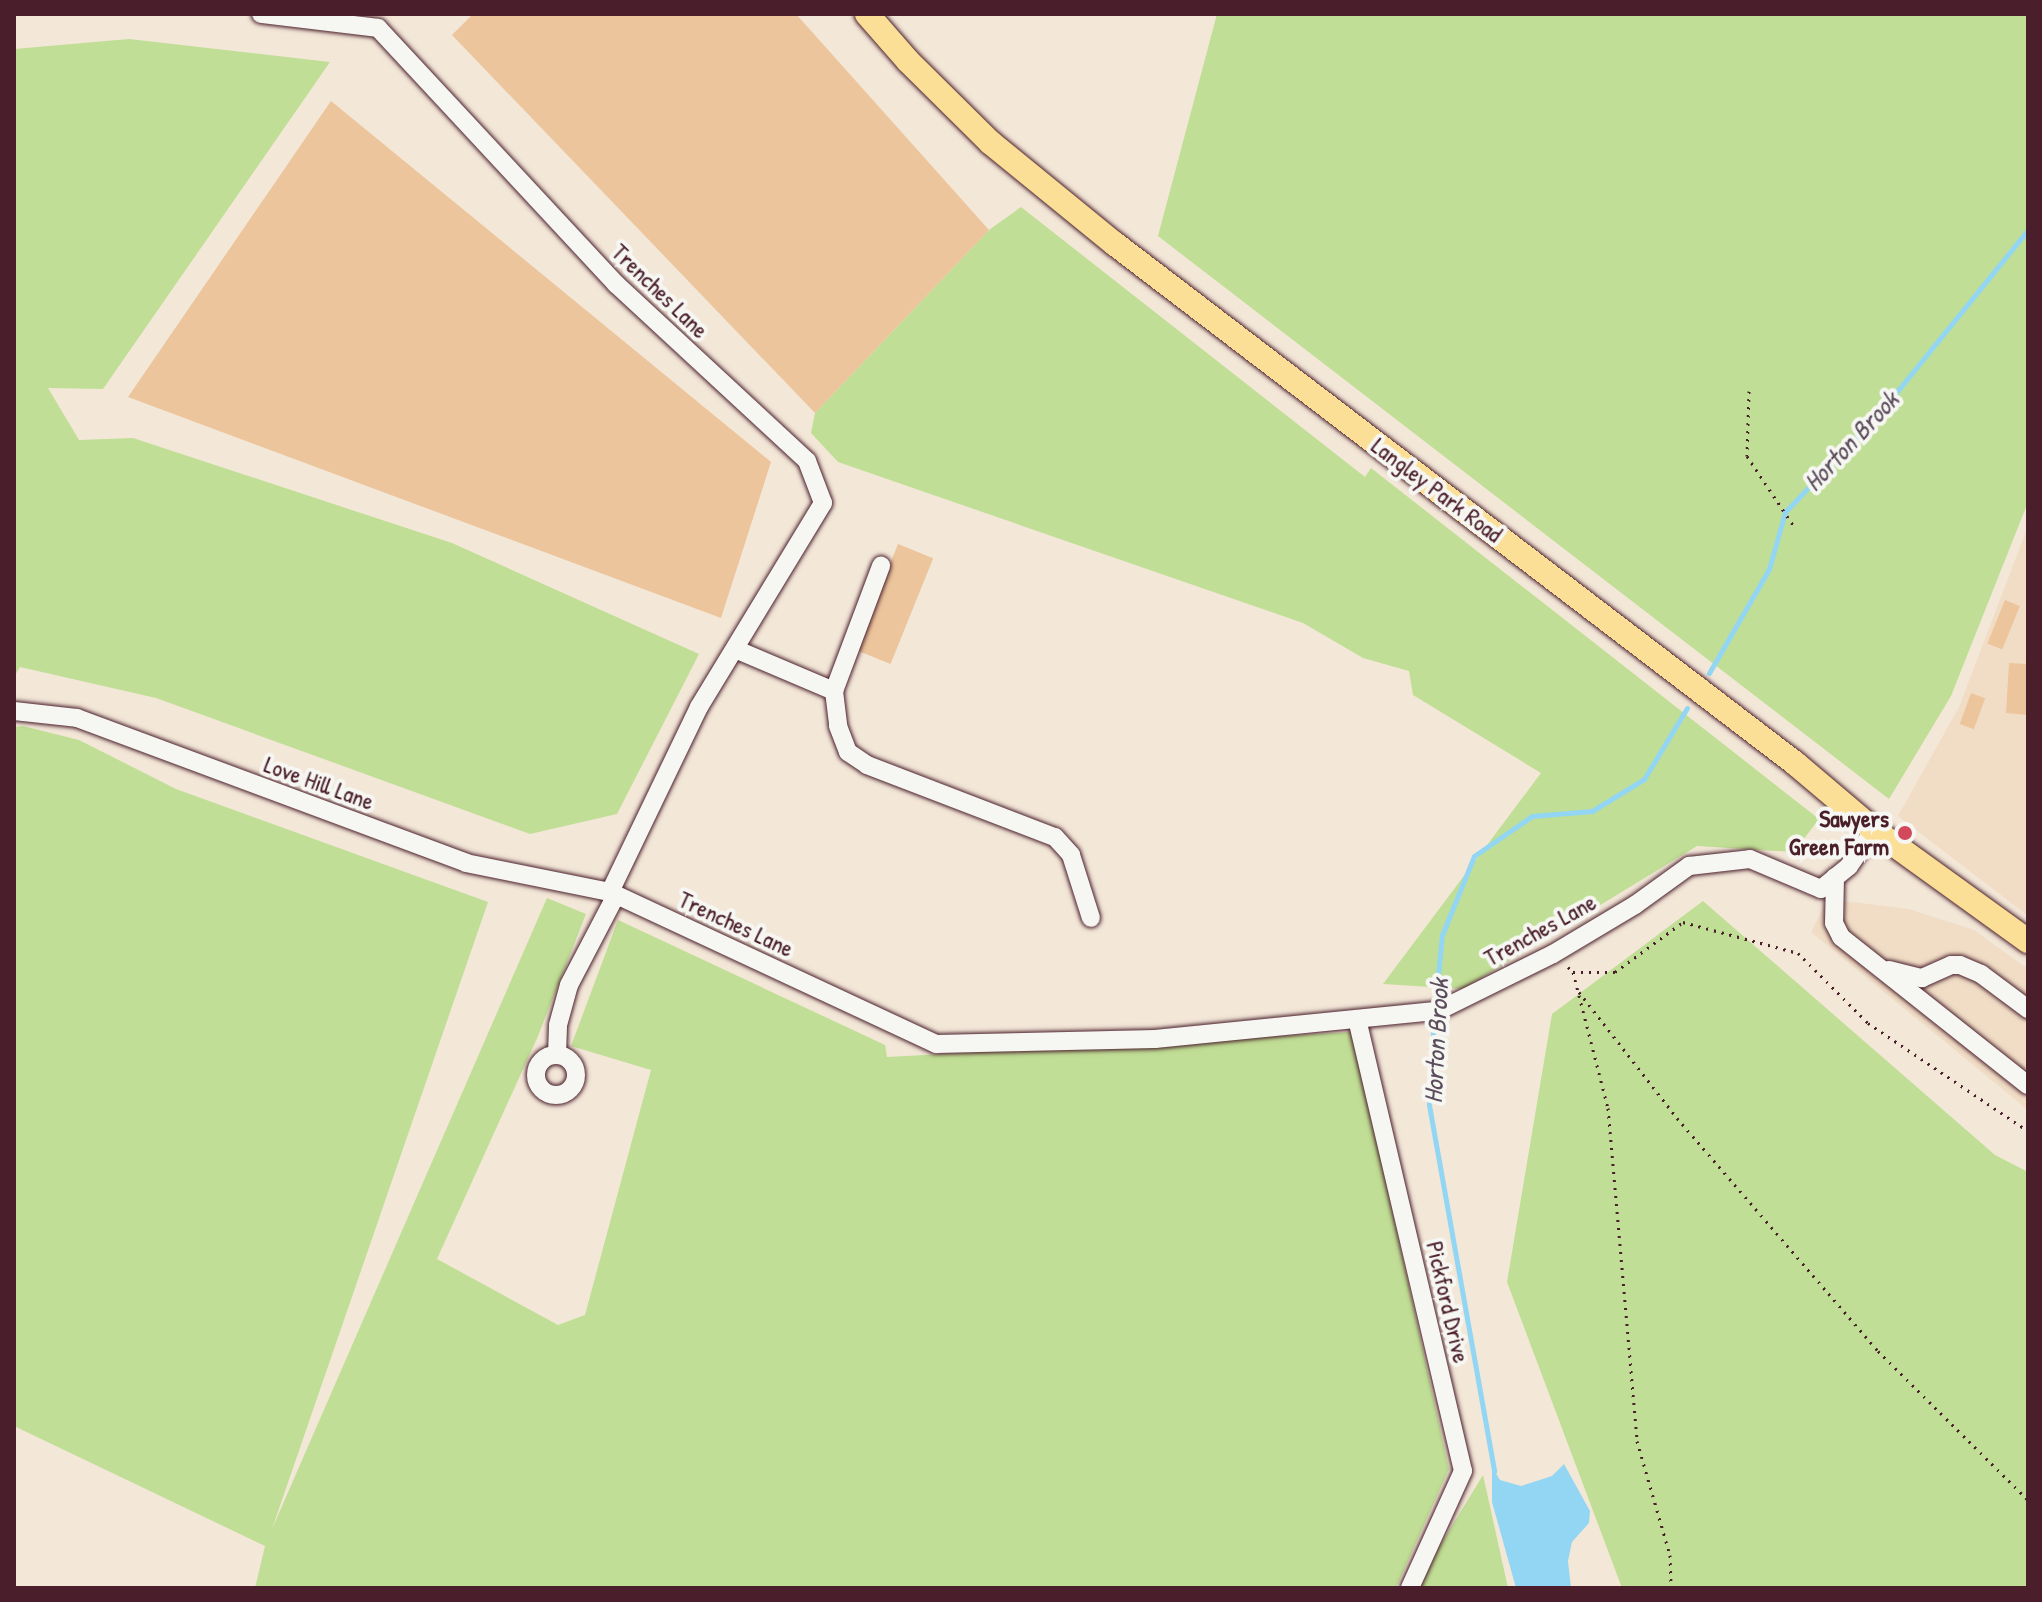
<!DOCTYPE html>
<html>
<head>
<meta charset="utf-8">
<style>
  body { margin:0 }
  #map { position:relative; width:2042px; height:1602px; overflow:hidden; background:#f3e7d8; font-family:"Patrick Hand",sans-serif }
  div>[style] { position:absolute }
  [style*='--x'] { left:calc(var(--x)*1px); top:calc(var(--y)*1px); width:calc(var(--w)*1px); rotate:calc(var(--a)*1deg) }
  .built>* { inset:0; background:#f1ddc6 }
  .green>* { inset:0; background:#c0de95 }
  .water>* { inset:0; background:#93d6f4 }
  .stream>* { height:5px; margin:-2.5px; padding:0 2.5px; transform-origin:2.5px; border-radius:2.5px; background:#93d6f4 }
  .building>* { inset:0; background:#ecc59c; transform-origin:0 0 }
  .path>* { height:3px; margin-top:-1.5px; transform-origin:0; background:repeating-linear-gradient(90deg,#4a1f2b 0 2px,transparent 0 8px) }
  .roads { filter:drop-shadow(0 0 2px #4a1f2b) drop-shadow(0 0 2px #4a1f2b) }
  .minor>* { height:18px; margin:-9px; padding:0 9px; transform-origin:9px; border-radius:9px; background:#f6f6f2 }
  .minor>.ring { margin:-9px; padding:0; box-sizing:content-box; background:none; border:18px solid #f6f6f2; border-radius:50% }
  .major>* { height:24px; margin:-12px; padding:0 12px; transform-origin:12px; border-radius:12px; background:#fbdf96 }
  .dots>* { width:22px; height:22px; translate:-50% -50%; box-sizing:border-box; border:4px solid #f6f6f2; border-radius:50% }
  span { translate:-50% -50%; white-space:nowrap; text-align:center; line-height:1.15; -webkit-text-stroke:8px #f6f6f2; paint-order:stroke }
  .street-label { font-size:24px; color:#4a1f2b }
  .poi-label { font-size:24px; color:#4a1f2b; font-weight:700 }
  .right { translate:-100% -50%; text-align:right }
  .water-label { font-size:26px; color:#5c4d5d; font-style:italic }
  .frame { position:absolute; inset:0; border:16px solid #4a1f2b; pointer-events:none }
</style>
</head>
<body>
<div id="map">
  <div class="built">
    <div style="clip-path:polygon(2028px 526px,2028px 916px,1898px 816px,1959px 707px)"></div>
    <div style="clip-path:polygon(1828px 899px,1909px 909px,1974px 930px,2028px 969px,2028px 1110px,1811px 932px)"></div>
  </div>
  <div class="green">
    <div style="clip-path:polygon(1217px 14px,2028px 14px,2028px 502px,1951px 696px,1889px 799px,1158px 236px)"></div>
    <div style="clip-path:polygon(129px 39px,330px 62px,103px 389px,48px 388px,79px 440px,133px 438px,452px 543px,699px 654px,617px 814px,530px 834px,156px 698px,20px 667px,14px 677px,14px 49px)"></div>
    <div style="clip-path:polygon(1021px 207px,1365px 477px,1371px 468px,1819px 819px,1794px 852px,1697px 846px,1463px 989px,1383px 984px,1541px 773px,1413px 695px,1409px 671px,1363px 658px,1303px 623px,838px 462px,811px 433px,815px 413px,989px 230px)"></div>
    <div style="clip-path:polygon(23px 726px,79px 740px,176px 789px,488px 902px,272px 1529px,547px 898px,586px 914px,538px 1036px,437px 1259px,558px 1325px,585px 1315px,651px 1070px,571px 1046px,618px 920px,885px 1045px,887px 1057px,1353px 1032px,1449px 1469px,1396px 1588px,255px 1588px,265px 1546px,14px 1426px,14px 727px)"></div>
    <div style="clip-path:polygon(1703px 901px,1995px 1155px,2028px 1172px,2028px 1588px,1622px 1588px,1507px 1282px,1552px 1014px)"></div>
    <div style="clip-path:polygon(1483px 1475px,1508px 1588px,1418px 1588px,1436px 1552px)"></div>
  </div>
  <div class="water">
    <div style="clip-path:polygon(1564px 1464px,1590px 1511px,1589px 1523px,1572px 1542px,1568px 1561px,1571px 1588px,1516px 1588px,1492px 1502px,1492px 1467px,1500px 1480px,1521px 1486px,1552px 1476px)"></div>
  </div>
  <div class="stream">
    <div style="--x:1709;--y:673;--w:120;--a:-60"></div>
    <div style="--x:1769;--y:569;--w:59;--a:-74.3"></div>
    <div style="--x:1785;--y:512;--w:141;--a:-46.4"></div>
    <div style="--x:1882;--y:410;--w:232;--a:-51"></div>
    <div style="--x:1435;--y:1005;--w:70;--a:-84.3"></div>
    <div style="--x:1442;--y:935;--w:85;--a:-67.9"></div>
    <div style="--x:1474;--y:856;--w:70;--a:-34.6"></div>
    <div style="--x:1532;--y:816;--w:60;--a:-4.8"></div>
    <div style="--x:1592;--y:811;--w:61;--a:-31.6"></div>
    <div style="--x:1644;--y:779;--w:83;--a:-58.8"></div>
    <div style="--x:1434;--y:1015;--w:90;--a:93.2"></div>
    <div style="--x:1429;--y:1105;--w:372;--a:79.9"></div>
  </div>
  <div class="building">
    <div style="clip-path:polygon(473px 14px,796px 14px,989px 230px,815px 413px,452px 35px)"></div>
    <div style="clip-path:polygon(331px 101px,771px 462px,721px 618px,128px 397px)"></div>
    <div style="left:898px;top:544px;width:38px;height:114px;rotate:22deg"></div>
    <div style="left:2005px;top:600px;width:16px;height:47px;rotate:22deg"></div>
    <div style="clip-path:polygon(2009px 663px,2028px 664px,2028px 715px,2006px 713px)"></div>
    <div style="left:1971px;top:693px;width:15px;height:33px;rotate:20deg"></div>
  </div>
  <div class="path">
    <div style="--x:1749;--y:391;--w:65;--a:91.8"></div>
    <div style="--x:1747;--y:456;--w:87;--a:56.3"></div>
    <div style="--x:1568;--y:967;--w:7;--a:45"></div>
    <div style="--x:1573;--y:972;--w:42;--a:0"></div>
    <div style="--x:1615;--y:972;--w:84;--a:-36.3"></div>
    <div style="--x:1683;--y:922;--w:119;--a:15.1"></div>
    <div style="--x:1798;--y:953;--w:99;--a:45"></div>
    <div style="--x:1868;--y:1023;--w:193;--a:34"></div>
    <div style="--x:1573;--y:972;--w:140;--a:75.6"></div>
    <div style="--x:1608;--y:1108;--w:334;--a:85"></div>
    <div style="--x:1637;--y:1441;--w:119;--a:73.9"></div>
    <div style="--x:1670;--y:1555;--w:33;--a:88"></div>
    <div style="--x:1579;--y:992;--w:160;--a:52.1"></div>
    <div style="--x:1677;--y:1118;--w:308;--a:49.2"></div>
    <div style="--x:1878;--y:1351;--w:211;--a:44.8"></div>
  </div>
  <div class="roads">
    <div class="minor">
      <div style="--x:261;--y:14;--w:118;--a:6.8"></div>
      <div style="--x:378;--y:28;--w:350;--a:47.1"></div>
      <div style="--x:616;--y:284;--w:260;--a:42.8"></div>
      <div style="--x:807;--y:461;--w:45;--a:69.1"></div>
      <div style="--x:823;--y:503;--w:239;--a:121.3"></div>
      <div style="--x:699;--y:707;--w:205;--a:115.7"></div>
      <div style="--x:735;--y:649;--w:108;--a:23"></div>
      <div style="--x:834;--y:691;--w:134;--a:-69.4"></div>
      <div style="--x:834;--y:691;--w:35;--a:83"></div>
      <div style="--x:838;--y:726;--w:28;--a:69"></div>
      <div style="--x:848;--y:752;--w:23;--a:34"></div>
      <div style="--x:867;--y:765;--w:201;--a:21"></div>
      <div style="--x:1055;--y:837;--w:24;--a:48"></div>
      <div style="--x:1071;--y:855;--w:66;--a:72.4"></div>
      <div style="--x:14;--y:711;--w:63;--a:6.3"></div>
      <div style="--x:77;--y:718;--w:415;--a:20.4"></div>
      <div style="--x:466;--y:863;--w:147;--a:11.4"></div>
      <div style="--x:610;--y:892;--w:360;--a:25"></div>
      <div style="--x:936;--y:1044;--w:219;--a:-1.3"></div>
      <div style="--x:1155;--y:1039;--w:284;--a:-5.7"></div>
      <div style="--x:1438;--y:1011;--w:128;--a:-26.4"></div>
      <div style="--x:1553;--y:954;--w:96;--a:-30.9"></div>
      <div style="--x:1635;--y:905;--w:67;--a:-35.8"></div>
      <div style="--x:1689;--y:866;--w:61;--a:-6.5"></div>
      <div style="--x:1750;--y:859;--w:77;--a:22.9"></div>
      <div style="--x:1821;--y:889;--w:36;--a:-39"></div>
      <div style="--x:1849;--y:866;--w:44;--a:-55.2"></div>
      <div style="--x:1835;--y:877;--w:46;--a:91.2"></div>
      <div style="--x:1834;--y:923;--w:16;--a:63"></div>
      <div style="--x:1841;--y:937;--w:238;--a:38.4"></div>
      <div style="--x:1889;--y:970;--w:34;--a:14"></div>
      <div style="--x:1922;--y:978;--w:32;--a:-24"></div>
      <div style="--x:1951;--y:965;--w:9;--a:0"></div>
      <div style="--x:1960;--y:965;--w:23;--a:23"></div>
      <div style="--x:1981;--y:974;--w:59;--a:36.7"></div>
      <div style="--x:1357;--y:1019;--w:464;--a:76.8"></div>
      <div style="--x:1463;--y:1471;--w:128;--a:114.4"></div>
      <div class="ring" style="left:536px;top:1055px;width:22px;height:22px"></div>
      <div style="--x:557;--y:1055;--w:30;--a:-88"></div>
      <div style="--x:558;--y:1025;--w:41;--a:-74.6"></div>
      <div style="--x:569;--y:985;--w:102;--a:-62.4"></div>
    </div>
    <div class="major">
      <div style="--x:867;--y:14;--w:62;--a:48.9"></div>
      <div style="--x:908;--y:61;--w:117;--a:44.7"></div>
      <div style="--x:991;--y:143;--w:160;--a:39.2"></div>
      <div style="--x:1115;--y:244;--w:857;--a:37.36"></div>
      <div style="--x:1796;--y:764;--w:102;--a:40.2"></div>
      <div style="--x:1874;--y:830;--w:190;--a:35.8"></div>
    </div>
  </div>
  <div class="dots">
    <div style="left:1905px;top:833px;background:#d1495b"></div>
  </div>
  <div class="street-label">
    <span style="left:660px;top:291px;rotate:44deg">Trenches Lane</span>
    <span style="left:1437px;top:490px;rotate:37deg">Langley Park Road</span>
    <span style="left:319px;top:783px;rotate:20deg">Love Hill Lane</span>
    <span style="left:736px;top:924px;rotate:25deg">Trenches Lane</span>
    <span style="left:1540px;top:930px;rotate:-29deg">Trenches Lane</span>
    <span style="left:1448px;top:1302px;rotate:77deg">Pickford Drive</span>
  </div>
  <div class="poi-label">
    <span class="right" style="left:1889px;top:833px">Sawyers<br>Green Farm</span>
  </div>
  <div class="water-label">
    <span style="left:1851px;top:441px;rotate:-47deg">Horton Brook</span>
    <span style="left:1436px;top:1041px;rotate:-87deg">Horton Brook</span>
  </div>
  <div class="frame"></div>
</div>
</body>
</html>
